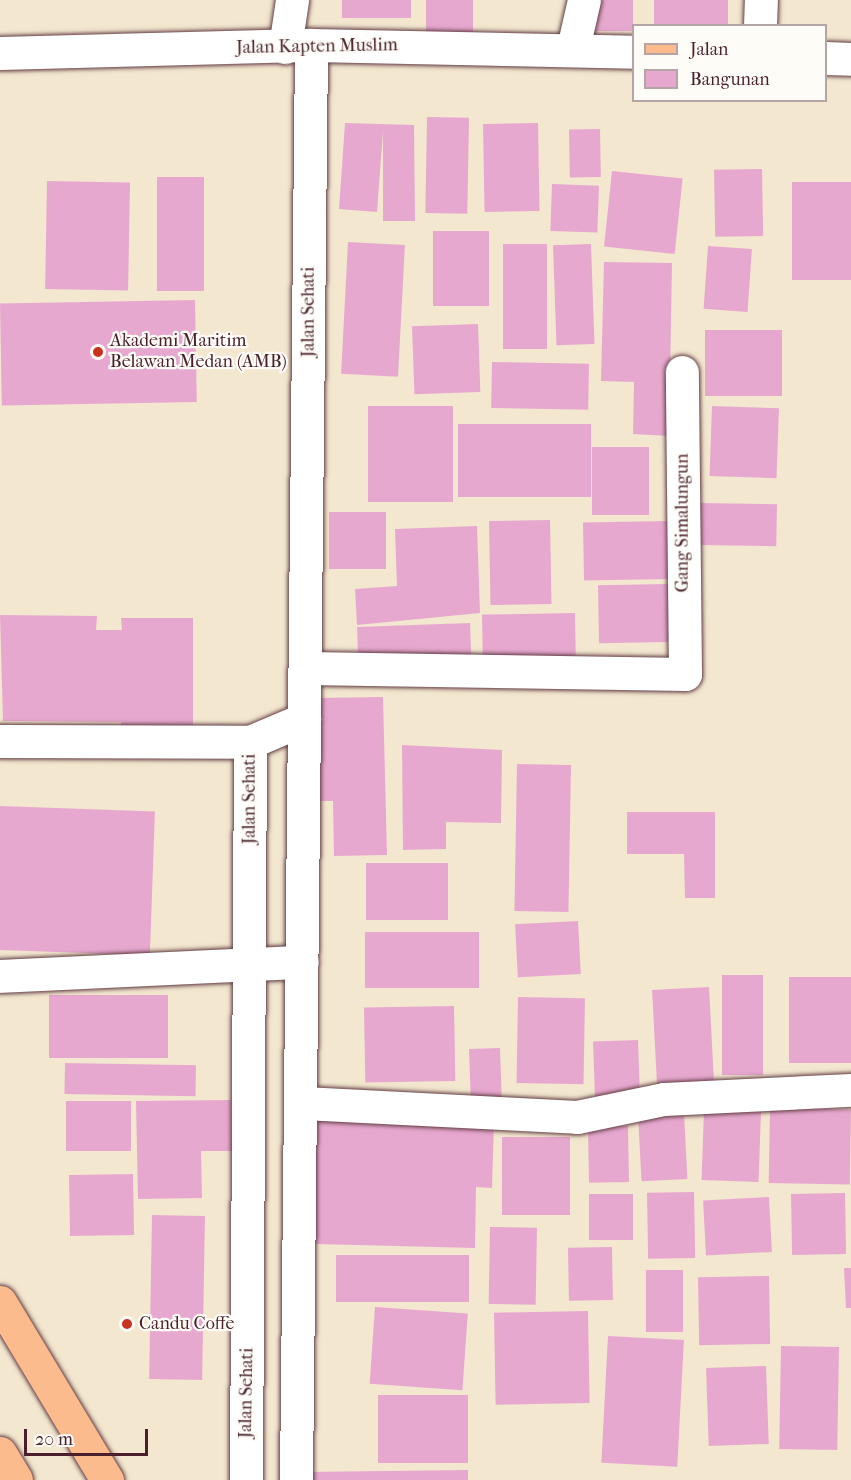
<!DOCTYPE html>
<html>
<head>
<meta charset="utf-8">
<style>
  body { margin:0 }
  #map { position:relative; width:851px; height:1480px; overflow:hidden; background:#f3e7cf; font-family:"IM FELL French Canon",serif }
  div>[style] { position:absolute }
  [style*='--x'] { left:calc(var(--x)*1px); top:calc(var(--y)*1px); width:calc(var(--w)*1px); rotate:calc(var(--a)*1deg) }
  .building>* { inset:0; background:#e7a8cf; transform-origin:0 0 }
  .roads { filter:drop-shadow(0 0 2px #633d44) drop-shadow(0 0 2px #633d44) }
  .minor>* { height:33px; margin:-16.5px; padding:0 16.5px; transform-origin:16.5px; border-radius:16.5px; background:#fff }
  .major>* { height:33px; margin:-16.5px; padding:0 16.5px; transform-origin:16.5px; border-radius:16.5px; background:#fbbb8d }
  .dots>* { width:16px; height:16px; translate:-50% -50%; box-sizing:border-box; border:3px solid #fdfcf7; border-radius:50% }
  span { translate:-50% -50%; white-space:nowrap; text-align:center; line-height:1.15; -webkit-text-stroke:4.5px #fdfcf7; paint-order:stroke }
  .street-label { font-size:18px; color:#4a1f2b }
  .poi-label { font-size:18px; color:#4a1f2b }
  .left { translate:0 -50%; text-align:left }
  .legend { position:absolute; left:632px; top:24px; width:195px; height:78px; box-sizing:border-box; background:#fdfcf7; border:2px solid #b5a4a5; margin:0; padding:8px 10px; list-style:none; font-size:18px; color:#4a1f2b }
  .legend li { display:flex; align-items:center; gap:12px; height:30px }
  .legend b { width:30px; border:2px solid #b5a4a5 }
  .scale { position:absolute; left:24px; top:1429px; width:124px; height:27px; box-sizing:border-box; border:3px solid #4a1f2b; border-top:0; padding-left:8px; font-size:18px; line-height:21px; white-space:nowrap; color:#4a1f2b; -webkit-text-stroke:4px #fdfcf7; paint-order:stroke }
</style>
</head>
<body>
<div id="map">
  <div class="building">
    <div style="left:342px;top:0;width:69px;height:18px"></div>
    <div style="left:426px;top:0;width:47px;height:32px"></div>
    <div style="left:594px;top:0;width:39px;height:31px"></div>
    <div style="left:654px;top:0;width:74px;height:26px"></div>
    <div style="left:427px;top:117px;width:42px;height:96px;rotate:1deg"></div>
    <div style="clip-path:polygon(345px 123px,414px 125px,415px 221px,383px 221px,383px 131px,377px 212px,339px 209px)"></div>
    <div style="left:538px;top:123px;width:88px;height:55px;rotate:89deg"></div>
    <div style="left:600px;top:129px;width:48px;height:31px;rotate:89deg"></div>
    <div style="left:762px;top:169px;width:67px;height:48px;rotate:89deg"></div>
    <div style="left:612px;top:171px;width:71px;height:76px;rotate:6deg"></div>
    <div style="left:157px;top:177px;width:47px;height:114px"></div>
    <div style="left:47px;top:181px;width:83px;height:108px;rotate:1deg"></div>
    <div style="left:851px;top:182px;width:98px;height:59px;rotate:90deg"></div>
    <div style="left:552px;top:184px;width:47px;height:47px;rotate:2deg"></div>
    <div style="left:433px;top:231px;width:56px;height:75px"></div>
    <div style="left:348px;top:242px;width:57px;height:132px;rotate:3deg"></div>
    <div style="left:503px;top:244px;width:44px;height:105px"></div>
    <div style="left:591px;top:244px;width:100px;height:38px;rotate:88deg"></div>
    <div style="left:708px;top:246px;width:44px;height:63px;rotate:4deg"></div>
    <div style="clip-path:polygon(604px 262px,672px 263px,669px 436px,633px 434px,634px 382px,601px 381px)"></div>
    <div style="left:195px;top:300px;width:102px;height:195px;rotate:89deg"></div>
    <div style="left:478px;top:324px;width:68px;height:66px;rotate:88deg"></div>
    <div style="left:705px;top:330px;width:77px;height:66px"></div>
    <div style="left:492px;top:362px;width:97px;height:46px;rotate:1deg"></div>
    <div style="left:368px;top:406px;width:85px;height:96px"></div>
    <div style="left:712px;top:406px;width:67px;height:70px;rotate:2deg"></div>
    <div style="left:591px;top:424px;width:73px;height:133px;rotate:90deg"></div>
    <div style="left:649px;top:447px;width:68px;height:57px;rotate:90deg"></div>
    <div style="left:700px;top:503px;width:77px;height:42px;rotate:1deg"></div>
    <div style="left:329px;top:512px;width:57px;height:57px"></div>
    <div style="left:550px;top:520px;width:84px;height:61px;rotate:89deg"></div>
    <div style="left:669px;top:521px;width:58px;height:86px;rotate:89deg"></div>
    <div style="clip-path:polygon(477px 526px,480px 613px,357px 625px,355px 589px,397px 586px,395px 529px)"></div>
    <div style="left:669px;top:584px;width:58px;height:71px;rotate:89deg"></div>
    <div style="left:575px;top:613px;width:47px;height:93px;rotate:89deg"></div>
    <div style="clip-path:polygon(0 615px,97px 616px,96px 630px,122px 630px,121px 618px,193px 618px,193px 736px,121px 736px,121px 722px,3px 721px)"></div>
    <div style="left:470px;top:623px;width:32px;height:113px;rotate:88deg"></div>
    <div style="clip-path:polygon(383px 697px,387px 855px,334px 856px,333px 801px,318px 801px,316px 698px)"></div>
    <div style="clip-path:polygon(402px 745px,502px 750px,501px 823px,446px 822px,446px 849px,403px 850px)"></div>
    <div style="left:517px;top:764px;width:54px;height:147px;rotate:1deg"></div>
    <div style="left:0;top:806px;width:155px;height:144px;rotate:2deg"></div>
    <div style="clip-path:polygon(627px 812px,715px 812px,715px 898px,685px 898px,684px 854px,627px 854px)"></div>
    <div style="left:366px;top:863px;width:82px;height:57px"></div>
    <div style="left:578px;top:921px;width:53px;height:63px;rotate:87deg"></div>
    <div style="left:479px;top:932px;width:56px;height:114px;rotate:90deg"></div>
    <div style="left:763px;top:975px;width:100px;height:41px;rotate:90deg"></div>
    <div style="left:851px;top:977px;width:86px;height:62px;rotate:90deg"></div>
    <div style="left:709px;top:987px;width:99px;height:57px;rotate:87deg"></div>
    <div style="left:49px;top:995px;width:119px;height:63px"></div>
    <div style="left:518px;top:997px;width:67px;height:86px;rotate:1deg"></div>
    <div style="left:454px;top:1006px;width:75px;height:90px;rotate:89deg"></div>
    <div style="left:638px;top:1040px;width:58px;height:45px;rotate:88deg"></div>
    <div style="left:500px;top:1048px;width:49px;height:31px;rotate:88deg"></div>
    <div style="left:65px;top:1063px;width:131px;height:31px;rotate:1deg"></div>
    <div style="clip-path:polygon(231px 1100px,232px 1151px,201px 1151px,202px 1198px,138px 1199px,136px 1101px)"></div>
    <div style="left:66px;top:1101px;width:65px;height:50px"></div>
    <div style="left:770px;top:1108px;width:81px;height:75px;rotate:1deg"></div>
    <div style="left:704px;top:1110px;width:57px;height:70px;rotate:2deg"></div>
    <div style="left:684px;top:1113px;width:66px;height:46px;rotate:87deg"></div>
    <div style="clip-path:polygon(316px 1118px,494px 1122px,492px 1188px,476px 1187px,475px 1248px,316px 1244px)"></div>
    <div style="left:628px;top:1126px;width:56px;height:40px;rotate:89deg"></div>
    <div style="left:502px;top:1137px;width:68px;height:78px"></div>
    <div style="left:133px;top:1174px;width:61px;height:64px;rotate:89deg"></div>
    <div style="left:694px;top:1192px;width:66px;height:47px;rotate:89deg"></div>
    <div style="left:845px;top:1193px;width:61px;height:54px;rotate:89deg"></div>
    <div style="left:589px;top:1194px;width:44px;height:46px"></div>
    <div style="left:769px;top:1197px;width:55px;height:66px;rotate:87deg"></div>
    <div style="left:152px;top:1215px;width:53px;height:164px;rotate:1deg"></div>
    <div style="left:490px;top:1227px;width:47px;height:77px;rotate:1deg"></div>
    <div style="left:612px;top:1247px;width:53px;height:44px;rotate:89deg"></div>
    <div style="left:336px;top:1255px;width:133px;height:47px"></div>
    <div style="clip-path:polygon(844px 1268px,851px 1268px,851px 1308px,846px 1308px)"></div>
    <div style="left:646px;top:1270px;width:37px;height:62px"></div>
    <div style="left:769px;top:1276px;width:68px;height:71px;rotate:89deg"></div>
    <div style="left:375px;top:1307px;width:93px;height:77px;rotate:4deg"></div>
    <div style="left:588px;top:1311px;width:92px;height:94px;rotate:89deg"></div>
    <div style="left:608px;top:1336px;width:76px;height:127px;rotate:3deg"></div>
    <div style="left:781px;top:1346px;width:58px;height:103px;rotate:1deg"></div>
    <div style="left:766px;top:1366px;width:78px;height:60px;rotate:88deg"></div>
    <div style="left:378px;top:1395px;width:90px;height:68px"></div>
    <div style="clip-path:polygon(468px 1470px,468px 1480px,305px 1480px,305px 1472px)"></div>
  </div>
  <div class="roads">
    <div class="minor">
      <div style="--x:760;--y:26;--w:26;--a:-88"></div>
      <div style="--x:285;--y:47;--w:48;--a:-81.5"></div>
      <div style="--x:573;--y:48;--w:49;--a:-77.1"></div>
      <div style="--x:0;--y:53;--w:311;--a:-1.5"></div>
      <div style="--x:311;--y:45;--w:323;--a:1.2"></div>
      <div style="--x:826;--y:58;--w:25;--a:2"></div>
      <div style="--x:307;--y:668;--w:378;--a:0.9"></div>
      <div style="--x:685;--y:674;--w:302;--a:-90.6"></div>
      <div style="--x:0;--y:741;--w:250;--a:0.2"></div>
      <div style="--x:250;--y:742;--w:59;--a:-23.1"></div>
      <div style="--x:0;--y:976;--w:302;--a:-2.7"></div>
      <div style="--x:303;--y:1103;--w:274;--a:2.9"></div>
      <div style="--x:577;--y:1117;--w:89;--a:-11.7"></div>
      <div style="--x:664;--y:1099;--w:187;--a:-2.8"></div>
      <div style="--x:246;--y:1480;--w:738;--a:-89.69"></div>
      <div style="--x:296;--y:1480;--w:1435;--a:-89.4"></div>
    </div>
    <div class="major">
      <div style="--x:0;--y:1302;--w:208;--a:59"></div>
      <div style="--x:0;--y:1453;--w:31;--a:59"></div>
    </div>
  </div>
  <div class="dots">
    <div style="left:98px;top:352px;background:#c8321e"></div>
    <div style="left:127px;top:1324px;background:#c8321e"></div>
  </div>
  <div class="street-label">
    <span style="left:317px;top:47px;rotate:-1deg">Jalan Kapten Muslim</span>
    <span style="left:309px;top:312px;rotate:-90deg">Jalan Sehati</span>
    <span style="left:683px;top:523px;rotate:-90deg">Gang Simalungun</span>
    <span style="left:250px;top:799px;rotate:-90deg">Jalan Sehati</span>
    <span style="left:247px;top:1393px;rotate:-89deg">Jalan Sehati</span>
  </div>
  <div class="poi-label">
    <span class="left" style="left:110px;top:352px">Akademi Maritim<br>Belawan Medan (AMB)</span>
    <span class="left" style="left:139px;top:1324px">Candu Coffe</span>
  </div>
  <ul class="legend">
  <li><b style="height:8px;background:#fbbb8d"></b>Jalan</li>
  <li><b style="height:16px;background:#e7a8cf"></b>Bangunan</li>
  </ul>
  <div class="scale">20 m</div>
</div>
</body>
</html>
